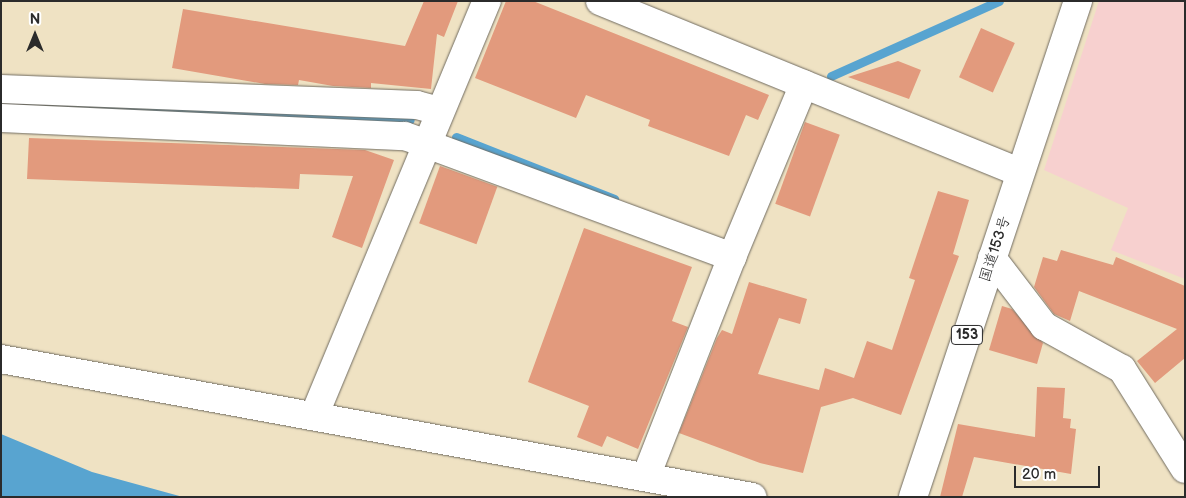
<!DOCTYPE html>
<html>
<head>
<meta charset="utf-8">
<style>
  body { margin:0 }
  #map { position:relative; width:1186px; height:498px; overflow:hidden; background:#efe2c3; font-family:"Balsamiq Sans","Klee One",sans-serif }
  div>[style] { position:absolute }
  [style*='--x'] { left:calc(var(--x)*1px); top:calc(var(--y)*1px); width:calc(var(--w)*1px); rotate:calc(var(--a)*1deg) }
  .built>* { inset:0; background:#f7d0cf }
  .water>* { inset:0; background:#58a4d0 }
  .stream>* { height:9px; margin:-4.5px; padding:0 4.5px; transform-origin:4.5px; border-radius:4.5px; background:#58a4d0 }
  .building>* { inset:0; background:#e29a7d; transform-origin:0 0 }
  .roads { filter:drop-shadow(0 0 1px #706b60) drop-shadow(0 0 1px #706b60) }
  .minor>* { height:28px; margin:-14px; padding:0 14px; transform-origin:14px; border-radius:14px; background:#fff }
  .highway>* { height:28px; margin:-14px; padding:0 14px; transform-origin:14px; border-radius:14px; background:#fff }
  span { translate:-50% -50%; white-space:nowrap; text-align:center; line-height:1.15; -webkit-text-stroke:4.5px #fff; paint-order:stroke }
  .shield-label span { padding:1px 4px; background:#fff; border:1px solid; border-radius:4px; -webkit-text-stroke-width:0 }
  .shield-label { font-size:14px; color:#2b2b2b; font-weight:700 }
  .street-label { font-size:15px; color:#2b2b2b }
  .frame { position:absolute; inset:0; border:2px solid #2b2b2b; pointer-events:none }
  .north { position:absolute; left:10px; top:10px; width:50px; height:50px; -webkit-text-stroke:4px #fff; paint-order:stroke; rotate:0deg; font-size:14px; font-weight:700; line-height:20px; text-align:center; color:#2b2b2b }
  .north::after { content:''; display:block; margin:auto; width:18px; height:22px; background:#2b2b2b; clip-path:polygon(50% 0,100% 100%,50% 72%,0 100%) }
  .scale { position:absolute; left:1014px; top:466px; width:86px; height:22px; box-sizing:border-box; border:2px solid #2b2b2b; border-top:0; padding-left:6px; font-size:15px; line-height:18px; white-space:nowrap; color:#2b2b2b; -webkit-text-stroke:4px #fff; paint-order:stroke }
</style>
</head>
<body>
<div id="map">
  <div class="built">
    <div style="clip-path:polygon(1099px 1px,1185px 1px,1185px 279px,1111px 250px,1128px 208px,1044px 170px)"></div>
  </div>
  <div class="water">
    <div style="clip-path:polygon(1px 434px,92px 472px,183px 497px,1px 497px)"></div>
  </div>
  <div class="stream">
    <div style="--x:831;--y:76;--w:184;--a:-24.1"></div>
    <div style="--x:1;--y:104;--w:409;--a:2.2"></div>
    <div style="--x:456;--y:137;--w:170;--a:21.4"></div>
  </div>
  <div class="building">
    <div style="clip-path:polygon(424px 1px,458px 1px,444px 37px,437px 34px,431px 89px,371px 83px,371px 88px,333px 86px,299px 80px,298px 85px,265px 84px,172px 68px,183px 9px,405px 46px)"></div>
    <div style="clip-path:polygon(506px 1px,533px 1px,769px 95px,758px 120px,746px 115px,729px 156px,648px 126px,650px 120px,586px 95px,576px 118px,475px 78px)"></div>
    <div style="left:981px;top:28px;width:37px;height:54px;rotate:24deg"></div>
    <div style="clip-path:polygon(898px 61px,921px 70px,909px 99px,848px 77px)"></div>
    <div style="left:805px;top:122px;width:37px;height:87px;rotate:20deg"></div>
    <div style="clip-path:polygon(29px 138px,365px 150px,394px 160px,362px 248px,332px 237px,353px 176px,300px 174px,299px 189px,27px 179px)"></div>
    <div style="left:440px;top:166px;width:61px;height:61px;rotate:20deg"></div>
    <div style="clip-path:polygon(938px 191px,969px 200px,953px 254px,959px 256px,901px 415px,853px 398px,821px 407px,803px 473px,760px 463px,679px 433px,717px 338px,722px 330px,732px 334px,749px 282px,807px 299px,800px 324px,779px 318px,758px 374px,819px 390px,825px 368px,854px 378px,867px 341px,892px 350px,915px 280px,909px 278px)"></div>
    <div style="clip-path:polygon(584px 228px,692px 267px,672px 321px,688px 327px,638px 449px,607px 436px,602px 447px,577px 437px,589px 406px,528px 382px)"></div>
    <div style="clip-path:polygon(1061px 250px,1113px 265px,1116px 257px,1185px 286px,1185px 358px,1155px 383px,1137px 361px,1177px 329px,1079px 291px,1070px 321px,1054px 314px,1034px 287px,1043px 257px,1057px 261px)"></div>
    <div style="clip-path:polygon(1002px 306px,1012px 309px,1043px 343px,1037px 364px,989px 350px)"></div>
    <div style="clip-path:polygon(1037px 387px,1065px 388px,1063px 418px,1071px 419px,1070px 428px,1076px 429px,1071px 474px,974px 457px,962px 497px,940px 497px,958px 424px,1035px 437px)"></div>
  </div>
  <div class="roads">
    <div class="minor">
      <div style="--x:600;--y:1;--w:453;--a:22.2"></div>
      <div style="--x:1;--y:89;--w:416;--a:2.2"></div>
      <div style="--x:417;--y:105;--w:23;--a:15"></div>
      <div style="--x:1;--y:118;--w:404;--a:2.6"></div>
      <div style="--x:405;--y:136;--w:349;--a:20.3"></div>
      <div style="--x:732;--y:257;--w:235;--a:111.4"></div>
      <div style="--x:732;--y:257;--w:187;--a:-67.4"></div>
      <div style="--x:992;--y:258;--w:86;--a:52.6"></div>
      <div style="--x:1044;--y:326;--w:89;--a:28.9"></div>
      <div style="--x:1122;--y:369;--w:118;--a:57.8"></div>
      <div style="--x:1;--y:359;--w:764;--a:10.41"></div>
      <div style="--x:314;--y:416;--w:450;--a:-67.4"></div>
    </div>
    <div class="highway">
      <div style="--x:913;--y:497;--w:523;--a:-71.6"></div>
    </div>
  </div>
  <div class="shield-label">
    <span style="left:967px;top:335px">153</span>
  </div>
  <div class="street-label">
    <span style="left:995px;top:249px;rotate:-72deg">国道153号</span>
  </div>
  <div class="frame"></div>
  <div class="north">N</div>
  <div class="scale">20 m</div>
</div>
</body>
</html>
